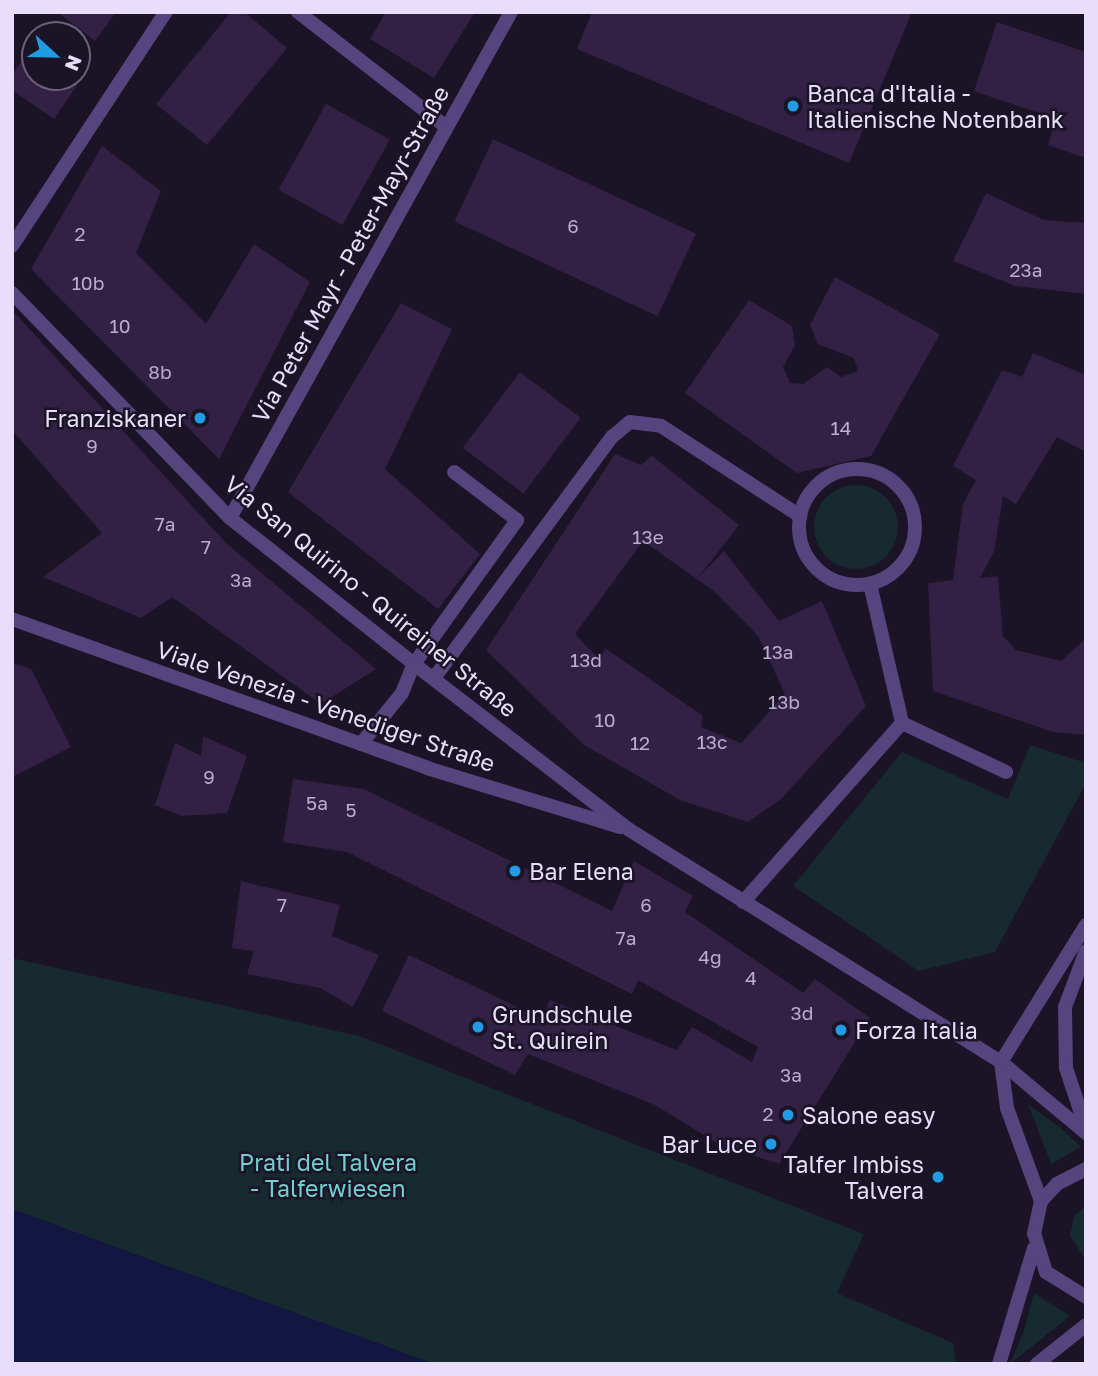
<!DOCTYPE html>
<html>
<head>
<meta charset="utf-8">
<style>
  body { margin:0 }
  #map { position:relative; width:1098px; height:1376px; overflow:hidden; background:#1b1326; font-family:"Golos Text",sans-serif }
  div>[style] { position:absolute }
  [style*='--x'] { left:calc(var(--x)*1px); top:calc(var(--y)*1px); width:calc(var(--w)*1px); rotate:calc(var(--a)*1deg) }
  .green>* { inset:0; background:#172a2f }
  .round { border-radius:50% }
  .water>* { inset:0; background:#121641 }
  .building>* { inset:0; background:#322145; transform-origin:0 0 }
  .service>* { height:14px; margin:-7px; padding:0 7px; transform-origin:7px; border-radius:7px; background:#56447f }
  .service>.ring { margin:-7px; padding:0; box-sizing:content-box; background:none; border:14px solid #56447f; border-radius:50% }
  .minor>* { height:14px; margin:-7px; padding:0 7px; transform-origin:7px; border-radius:7px; background:#56447f }
  .tertiary>* { height:14px; margin:-7px; padding:0 7px; transform-origin:7px; border-radius:7px; background:#56447f }
  .dots>* { width:19px; height:19px; translate:-50% -50%; box-sizing:border-box; border:4px solid #1b1326; border-radius:50% }
  span { translate:-50% -50%; white-space:nowrap; text-align:center; line-height:1.15; -webkit-text-stroke:5px #1b1326; paint-order:stroke }
  .number-label { font-size:19px; color:#baaece }
  .number-label span { -webkit-text-stroke-width:0 }
  .poi-label { font-size:23px; color:#e8ddfb }
  .left { translate:0 -50%; text-align:left }
  .right { translate:-100% -50%; text-align:right }
  .street-label { font-size:23px; color:#e8ddfb }
  .park-label { font-size:23px; color:#71d1d2 }
  .frame { position:absolute; inset:0; border:14px solid #e8ddfb; pointer-events:none }
  .north { position:absolute; left:21px; top:21px; width:70px; height:70px; box-sizing:border-box; background:#1b1326; border:2px solid #6d647b; border-radius:50%; rotate:112deg; font-size:19px; font-weight:700; line-height:28px; text-align:center; color:#e8ddfb }
  .north::after { content:''; display:block; margin:auto; width:24px; height:32px; background:#219be2; clip-path:polygon(50% 0,100% 100%,50% 72%,0 100%) }
</style>
</head>
<body>
<div id="map">
  <div class="green">
    <div class="round" style="left:814px;top:485px;width:84px;height:84px"></div>
    <div style="clip-path:polygon(1030px 745px,1086px 763px,1086px 783px,995px 952px,919px 971px,793px 886px,902px 752px,1008px 799px)"></div>
    <div style="clip-path:polygon(12px 958px,359px 1036px,864px 1234px,837px 1293px,953px 1343px,956px 1364px,433px 1364px,12px 1209px)"></div>
    <div style="clip-path:polygon(1028px 1104px,1061px 1128px,1081px 1147px,1051px 1164px)"></div>
    <div style="clip-path:polygon(1086px 1205px,1086px 1260px,1070px 1236px,1074px 1216px)"></div>
    <div style="clip-path:polygon(1034px 1293px,1070px 1316px,1010px 1364px,1023px 1333px)"></div>
  </div>
  <div class="water">
    <div style="clip-path:polygon(12px 1209px,429px 1362px,433px 1364px,12px 1364px)"></div>
  </div>
  <div class="building">
    <div style="clip-path:polygon(57px 12px,116px 12px,95px 41px)"></div>
    <div style="clip-path:polygon(231px 12px,244px 12px,287px 48px,207px 145px,156px 104px)"></div>
    <div style="clip-path:polygon(386px 12px,475px 12px,434px 78px,370px 39px)"></div>
    <div style="clip-path:polygon(592px 12px,912px 12px,849px 163px,577px 49px)"></div>
    <div style="clip-path:polygon(997px 22px,1086px 52px,1086px 158px,1048px 145px,1056px 119px,974px 91px)"></div>
    <div style="clip-path:polygon(35px 42px,35px 77px,77px 77px,77px 57px,90px 66px,54px 119px,12px 90px,12px 75px)"></div>
    <div style="left:326px;top:104px;width:73px;height:98px;rotate:29deg"></div>
    <div style="left:493px;top:139px;width:224px;height:91px;rotate:25deg"></div>
    <div style="clip-path:polygon(102px 146px,161px 191px,136px 253px,206px 324px,254px 244px,310px 282px,219px 459px,31px 269px)"></div>
    <div style="clip-path:polygon(986px 193px,1044px 220px,1086px 223px,1086px 294px,1015px 286px,953px 261px)"></div>
    <div style="clip-path:polygon(835px 277px,940px 334px,871px 456px,797px 473px,685px 393px,749px 300px,792px 326px,795px 345px,783px 367px,790px 383px,803px 384px,827px 367px,841px 377px,858px 371px,854px 358px,818px 344px,810px 325px)"></div>
    <div style="clip-path:polygon(401px 303px,452px 329px,385px 469px,480px 554px,438px 609px,288px 492px)"></div>
    <div style="clip-path:polygon(12px 310px,227px 544px,376px 669px,321px 704px,172px 597px,141px 618px,43px 577px,102px 533px,12px 430px)"></div>
    <div style="clip-path:polygon(1033px 353px,1086px 375px,1086px 452px,1057px 437px,1016px 504px,1003px 496px,994px 552px,980px 578px,998px 576px,1003px 636px,1016px 650px,1061px 661px,1086px 638px,1086px 735px,1053px 732px,933px 691px,928px 583px,953px 580px,963px 504px,976px 480px,953px 466px,1002px 370px,1022px 377px)"></div>
    <div style="left:520px;top:372px;width:76px;height:95px;rotate:37deg"></div>
    <div style="clip-path:polygon(evenodd,615px 454px,641px 465px,652px 456px,739px 525px,697px 579px,724px 551px,779px 621px,822px 601px,866px 706px,781px 799px,748px 822px,680px 800px,584px 745px,486px 650px,615px 454px,643px 541px,715px 592px,758px 636px,785px 694px,741px 743px,701px 727px,703px 716px,605px 648px,600px 660px,575px 634px,643px 541px)"></div>
    <div style="clip-path:polygon(12px 663px,31px 669px,71px 747px,12px 777px)"></div>
    <div style="clip-path:polygon(203px 736px,247px 756px,227px 813px,182px 816px,155px 805px,175px 743px,201px 756px)"></div>
    <div style="clip-path:polygon(293px 779px,364px 789px,612px 911px,634px 861px,693px 896px,685px 912px,803px 993px,815px 979px,870px 1018px,779px 1164px,717px 1143px,655px 1105px,528px 1054px,515px 1075px,382px 1011px,409px 955px,542px 1019px,550px 1000px,677px 1050px,692px 1027px,752px 1062px,758px 1047px,638px 980px,632px 994px,347px 852px,283px 842px)"></div>
    <div style="clip-path:polygon(241px 881px,340px 905px,332px 936px,379px 955px,353px 1007px,320px 988px,247px 974px,254px 951px,232px 948px)"></div>
  </div>
  <div class="service">
    <div class="ring" style="left:799px;top:469px;width:102px;height:102px"></div>
    <div style="--x:870;--y:584;--w:143;--a:77"></div>
    <div style="--x:414;--y:664;--w:177;--a:-54.4"></div>
    <div style="--x:517;--y:520;--w:79;--a:-142.7"></div>
    <div style="--x:434;--y:678;--w:300;--a:-53.6"></div>
    <div style="--x:612;--y:437;--w:23;--a:-40"></div>
    <div style="--x:630;--y:422;--w:31;--a:7"></div>
    <div style="--x:661;--y:426;--w:166;--a:32.9"></div>
    <div style="--x:743;--y:902;--w:239;--a:-48.4"></div>
    <div style="--x:902;--y:723;--w:115;--a:25.2"></div>
  </div>
  <div class="minor">
    <div style="--x:298;--y:12;--w:186;--a:37.8"></div>
    <div style="--x:12;--y:246;--w:280;--a:-56.7"></div>
    <div style="--x:12;--y:293;--w:313;--a:45.9"></div>
    <div style="--x:230;--y:518;--w:235;--a:38.4"></div>
    <div style="--x:414;--y:664;--w:270;--a:37.6"></div>
    <div style="--x:628;--y:829;--w:440;--a:32"></div>
    <div style="--x:1001;--y:1062;--w:111;--a:39.9"></div>
    <div style="--x:230;--y:518;--w:579;--a:-60.96"></div>
    <div style="--x:12;--y:619;--w:441;--a:19.7"></div>
    <div style="--x:427;--y:768;--w:202;--a:17"></div>
    <div style="--x:361;--y:744;--w:65;--a:-51.2"></div>
    <div style="--x:402;--y:693;--w:31;--a:-68"></div>
    <div style="--x:1086;--y:951;--w:60;--a:110.6"></div>
    <div style="--x:1065;--y:1007;--w:61;--a:89.1"></div>
    <div style="--x:1066;--y:1068;--w:63;--a:71.6"></div>
    <div style="--x:1041;--y:1201;--w:99;--a:-110.1"></div>
    <div style="--x:1007;--y:1108;--w:46;--a:-97.4"></div>
    <div style="--x:1001;--y:1062;--w:161;--a:-58.2"></div>
    <div style="--x:999;--y:1364;--w:121;--a:-73.2"></div>
    <div style="--x:1037;--y:1364;--w:63;--a:-38.5"></div>
  </div>
  <div class="tertiary">
    <div style="--x:1086;--y:1169;--w:33;--a:153"></div>
    <div style="--x:1057;--y:1184;--w:23;--a:133"></div>
    <div style="--x:1041;--y:1201;--w:33;--a:102"></div>
    <div style="--x:1034;--y:1233;--w:41;--a:72.9"></div>
    <div style="--x:1046;--y:1272;--w:47;--a:32"></div>
  </div>
  <div class="dots">
    <div style="left:793px;top:106px;background:#219be2"></div>
    <div style="left:200px;top:418px;background:#219be2"></div>
    <div style="left:515px;top:871px;background:#219be2"></div>
    <div style="left:478px;top:1027px;background:#219be2"></div>
    <div style="left:841px;top:1030px;background:#219be2"></div>
    <div style="left:788px;top:1115px;background:#219be2"></div>
    <div style="left:771px;top:1144px;background:#219be2"></div>
    <div style="left:938px;top:1177px;background:#219be2"></div>
  </div>
  <div class="number-label">
    <span style="left:573px;top:226px">6</span>
    <span style="left:80px;top:234px">2</span>
    <span style="left:1026px;top:270px">23a</span>
    <span style="left:88px;top:283px">10b</span>
    <span style="left:120px;top:326px">10</span>
    <span style="left:160px;top:372px">8b</span>
    <span style="left:841px;top:428px">14</span>
    <span style="left:92px;top:446px">9</span>
    <span style="left:165px;top:524px">7a</span>
    <span style="left:648px;top:537px">13e</span>
    <span style="left:206px;top:547px">7</span>
    <span style="left:241px;top:580px">3a</span>
    <span style="left:778px;top:652px">13a</span>
    <span style="left:586px;top:660px">13d</span>
    <span style="left:784px;top:702px">13b</span>
    <span style="left:605px;top:720px">10</span>
    <span style="left:712px;top:742px">13c</span>
    <span style="left:640px;top:743px">12</span>
    <span style="left:209px;top:777px">9</span>
    <span style="left:317px;top:803px">5a</span>
    <span style="left:351px;top:810px">5</span>
    <span style="left:282px;top:905px">7</span>
    <span style="left:646px;top:905px">6</span>
    <span style="left:626px;top:938px">7a</span>
    <span style="left:710px;top:957px">4g</span>
    <span style="left:751px;top:978px">4</span>
    <span style="left:802px;top:1013px">3d</span>
    <span style="left:791px;top:1075px">3a</span>
    <span style="left:768px;top:1114px">2</span>
  </div>
  <div class="poi-label">
    <span class="left" style="left:807px;top:106px">Banca d'Italia -<br>Italienische Notenbank</span>
    <span class="right" style="left:186px;top:418px">Franziskaner</span>
    <span class="left" style="left:529px;top:871px">Bar Elena</span>
    <span class="left" style="left:492px;top:1027px">Grundschule<br>St. Quirein</span>
    <span class="left" style="left:855px;top:1030px">Forza Italia</span>
    <span class="left" style="left:802px;top:1115px">Salone easy</span>
    <span class="right" style="left:757px;top:1144px">Bar Luce</span>
    <span class="right" style="left:924px;top:1177px">Talfer Imbiss<br>Talvera</span>
  </div>
  <div class="street-label">
    <span style="left:350px;top:254px;rotate:-61deg">Via Peter Mayr - Peter-Mayr-Straße</span>
    <span style="left:371px;top:596px;rotate:39deg">Via San Quirino - Quireiner Straße</span>
    <span style="left:326px;top:706px;rotate:19deg">Viale Venezia - Venediger Straße</span>
  </div>
  <div class="park-label">
    <span style="left:328px;top:1175px">Prati del Talvera<br>- Talferwiesen</span>
  </div>
  <div class="frame"></div>
  <div class="north">N</div>
</div>
</body>
</html>
